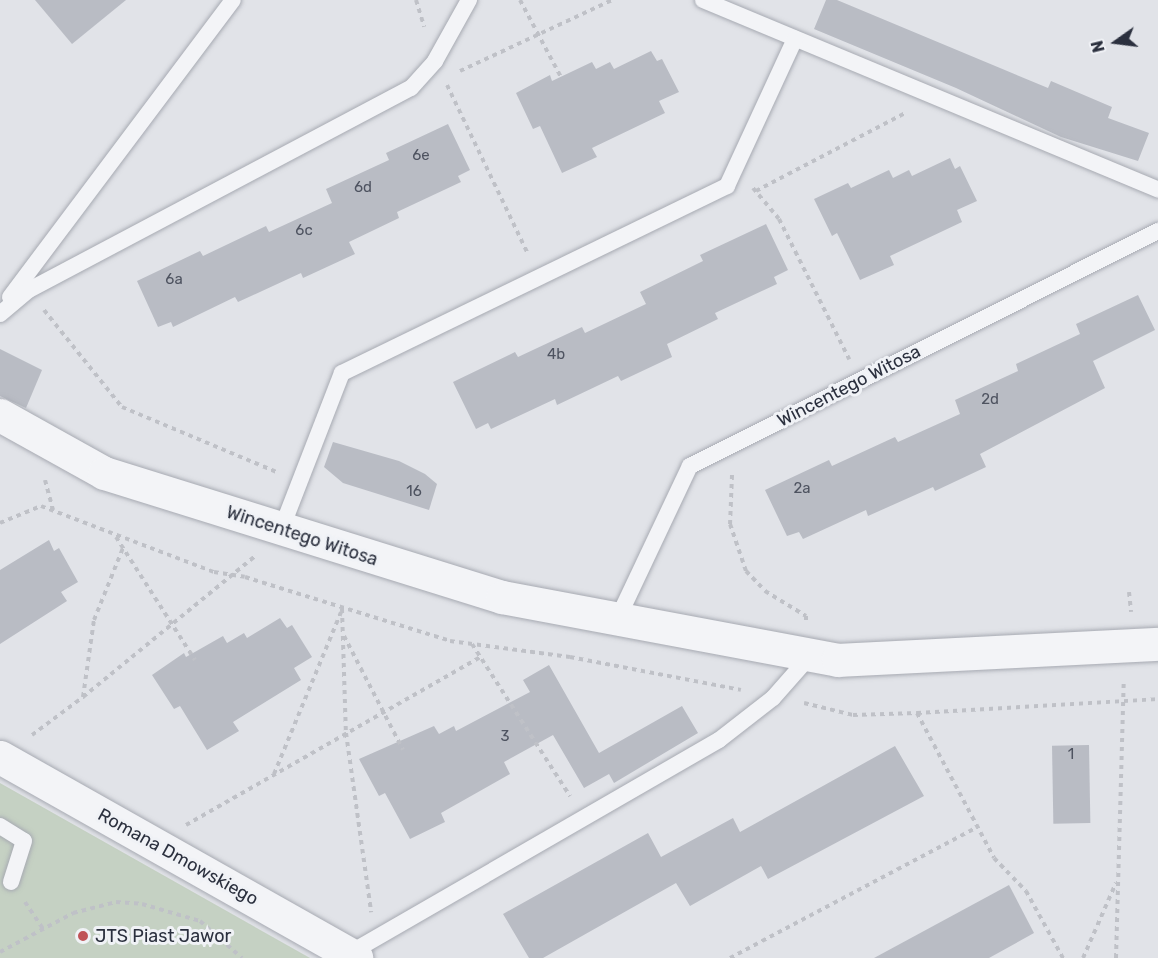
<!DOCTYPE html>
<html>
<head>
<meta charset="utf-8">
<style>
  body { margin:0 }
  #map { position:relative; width:1158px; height:958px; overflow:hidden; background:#e1e3e8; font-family:Rubik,sans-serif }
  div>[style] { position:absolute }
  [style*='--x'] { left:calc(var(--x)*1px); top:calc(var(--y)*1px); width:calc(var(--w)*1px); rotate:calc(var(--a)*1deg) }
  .green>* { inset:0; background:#c5d1c3 }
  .building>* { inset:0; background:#b9bcc4; transform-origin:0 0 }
  .path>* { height:4px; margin-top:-2px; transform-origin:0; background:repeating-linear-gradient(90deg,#bfc1c7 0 4.5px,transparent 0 9px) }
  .roads { filter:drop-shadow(0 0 2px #a7aab2) drop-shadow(0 0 2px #a7aab2) }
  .lane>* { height:16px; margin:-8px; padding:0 8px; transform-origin:8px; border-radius:8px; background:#f3f4f7 }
  .street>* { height:33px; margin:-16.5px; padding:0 16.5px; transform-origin:16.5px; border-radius:16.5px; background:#f3f4f7 }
  .dots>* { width:16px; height:16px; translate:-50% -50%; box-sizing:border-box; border:3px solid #f0f2f6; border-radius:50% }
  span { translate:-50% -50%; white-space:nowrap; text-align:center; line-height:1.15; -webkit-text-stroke:6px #f0f2f6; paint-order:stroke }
  .number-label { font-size:15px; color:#4e5360 }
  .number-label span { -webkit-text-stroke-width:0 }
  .street-label { font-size:18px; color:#2b303e }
  .poi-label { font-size:18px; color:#2b303e }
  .left { translate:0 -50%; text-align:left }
  .north { position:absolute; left:1086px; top:12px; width:60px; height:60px; -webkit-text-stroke:4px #f0f2f6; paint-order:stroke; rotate:256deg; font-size:16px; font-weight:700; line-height:24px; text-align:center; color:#2b303e }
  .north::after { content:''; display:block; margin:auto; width:21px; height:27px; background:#2b303e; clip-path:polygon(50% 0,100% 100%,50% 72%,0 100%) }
</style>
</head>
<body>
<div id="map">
  <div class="green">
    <div style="clip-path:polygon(0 783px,310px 958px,0 958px)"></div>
  </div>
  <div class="building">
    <div style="clip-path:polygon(35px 0,126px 0,72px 44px)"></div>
    <div style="clip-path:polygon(826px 0,837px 0,1048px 88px,1051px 81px,1112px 107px,1108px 118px,1149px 133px,1138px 161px,1061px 137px,956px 88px,814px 29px)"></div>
    <div style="clip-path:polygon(651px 51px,657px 61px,662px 59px,679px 92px,659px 101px,665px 113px,592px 148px,597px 157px,562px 173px,540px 126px,533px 129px,516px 93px,550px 75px,552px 81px,592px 62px,596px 69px,610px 62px,614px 69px)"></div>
    <div style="clip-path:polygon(448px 124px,470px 170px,458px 176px,461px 182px,397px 212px,399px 218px,349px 242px,355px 254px,303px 278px,301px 273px,238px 302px,235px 297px,173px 327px,171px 322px,158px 327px,137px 281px,200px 251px,203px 256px,266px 226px,269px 232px,332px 203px,326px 189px,389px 160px,386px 153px)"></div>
    <div style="clip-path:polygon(950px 158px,955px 169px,960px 166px,977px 201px,957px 210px,962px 222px,890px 256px,894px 265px,860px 280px,837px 233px,832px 236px,814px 199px,848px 183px,851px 188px,889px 170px,893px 178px,909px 170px,912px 176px)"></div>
    <div style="clip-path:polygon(766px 224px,788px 270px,774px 277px,777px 284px,715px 313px,718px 319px,667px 344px,672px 357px,621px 381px,618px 376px,557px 405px,555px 399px,491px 429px,488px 423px,476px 429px,453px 382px,515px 352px,518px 357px,582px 327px,585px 333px,646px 304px,640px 292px,703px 261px,700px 255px)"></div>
    <div style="clip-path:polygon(1138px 295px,1155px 330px,1093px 361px,1105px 388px,980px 454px,986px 467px,935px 491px,933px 487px,868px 516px,866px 510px,803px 539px,799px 532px,787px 536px,765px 490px,829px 460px,832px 466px,895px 437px,898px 442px,960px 414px,955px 400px,1018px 371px,1016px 364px,1080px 334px,1076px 324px)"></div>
    <div style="clip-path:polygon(0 349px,42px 370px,26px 408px,0 396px)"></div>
    <div style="clip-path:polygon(333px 442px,399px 461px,425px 474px,437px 484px,429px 510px,343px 483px,324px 467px)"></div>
    <div style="clip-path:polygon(49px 540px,54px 551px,59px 548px,78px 582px,61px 592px,67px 601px,0 644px,0 570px)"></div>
    <div style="clip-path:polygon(280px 618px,287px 628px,292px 625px,312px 657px,294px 668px,301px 680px,233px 722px,239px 731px,207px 750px,180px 706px,174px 709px,152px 675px,184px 653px,186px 657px,223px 636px,227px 643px,244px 633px,247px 638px)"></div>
    <div style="clip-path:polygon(549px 665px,599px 753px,682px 706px,698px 733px,614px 783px,609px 774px,584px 788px,553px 735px,504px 762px,510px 774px,441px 813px,445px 822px,410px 839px,385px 793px,379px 796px,359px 759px,434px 726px,439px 734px,454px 726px,456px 731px,530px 692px,523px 680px)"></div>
    <div style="left:1089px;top:745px;width:78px;height:37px;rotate:89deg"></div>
    <div style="clip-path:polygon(895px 746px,924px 796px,768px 879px,761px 866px,690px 906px,676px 883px,543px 958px,529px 958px,503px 914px,648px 833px,661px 857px,733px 818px,740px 832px)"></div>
    <div style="clip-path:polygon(1009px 885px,1034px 933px,989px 958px,874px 958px)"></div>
  </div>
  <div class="path">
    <div style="--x:416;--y:0;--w:28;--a:73"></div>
    <div style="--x:520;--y:0;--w:87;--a:62"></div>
    <div style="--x:460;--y:71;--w:168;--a:-25"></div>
    <div style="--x:447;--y:85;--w:187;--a:64.4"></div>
    <div style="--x:753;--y:188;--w:40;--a:50"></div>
    <div style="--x:779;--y:219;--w:157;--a:63.4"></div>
    <div style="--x:756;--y:191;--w:170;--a:-27.6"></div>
    <div style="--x:44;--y:310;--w:124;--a:51.2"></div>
    <div style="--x:122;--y:407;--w:168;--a:22.8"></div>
    <div style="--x:732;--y:475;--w:49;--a:92.3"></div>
    <div style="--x:730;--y:524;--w:50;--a:71.2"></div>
    <div style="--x:746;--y:571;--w:28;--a:46"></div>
    <div style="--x:765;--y:591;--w:48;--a:31.4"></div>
    <div style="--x:806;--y:616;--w:4;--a:90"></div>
    <div style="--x:45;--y:480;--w:31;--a:75"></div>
    <div style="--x:0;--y:523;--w:44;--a:-22.5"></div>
    <div style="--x:41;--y:506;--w:185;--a:20.9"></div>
    <div style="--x:214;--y:572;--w:31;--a:9"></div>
    <div style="--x:245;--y:577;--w:215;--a:17.3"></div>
    <div style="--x:450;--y:641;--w:121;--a:7.6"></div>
    <div style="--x:570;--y:657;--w:174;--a:10.9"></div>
    <div style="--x:116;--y:537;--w:146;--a:57.3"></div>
    <div style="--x:1129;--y:592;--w:20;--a:84"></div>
    <div style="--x:342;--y:609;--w:124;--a:88.2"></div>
    <div style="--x:346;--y:733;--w:181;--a:82"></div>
    <div style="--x:344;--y:636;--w:128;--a:62.6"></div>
    <div style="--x:472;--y:644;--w:181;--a:57.2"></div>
    <div style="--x:83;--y:697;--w:78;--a:-81.9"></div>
    <div style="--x:94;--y:620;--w:78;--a:-68.1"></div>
    <div style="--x:804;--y:703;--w:50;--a:13.8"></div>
    <div style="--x:853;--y:715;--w:64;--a:-1.8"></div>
    <div style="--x:917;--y:713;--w:164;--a:62"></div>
    <div style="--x:994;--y:858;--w:46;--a:45.9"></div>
    <div style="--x:1026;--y:891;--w:77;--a:61.1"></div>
    <div style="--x:917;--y:713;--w:241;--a:-3.3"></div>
    <div style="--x:32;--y:735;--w:64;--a:-36.7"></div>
    <div style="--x:83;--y:697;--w:222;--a:-39.3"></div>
    <div style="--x:274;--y:774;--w:175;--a:-67.5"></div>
    <div style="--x:186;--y:825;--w:339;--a:-29.7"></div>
    <div style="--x:25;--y:902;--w:32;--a:56"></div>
    <div style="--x:0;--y:952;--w:83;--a:-28.1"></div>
    <div style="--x:73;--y:913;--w:44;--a:-14.3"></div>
    <div style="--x:116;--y:902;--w:26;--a:4"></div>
    <div style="--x:142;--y:904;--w:60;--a:16.3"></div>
    <div style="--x:200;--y:921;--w:56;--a:41.4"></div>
    <div style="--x:730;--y:958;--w:280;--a:-27.9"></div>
    <div style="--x:1083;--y:958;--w:82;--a:-66.3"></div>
    <div style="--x:1116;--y:958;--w:279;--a:-88.4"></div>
  </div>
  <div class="roads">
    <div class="lane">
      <div style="--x:703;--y:0;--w:493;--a:22.6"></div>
      <div style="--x:10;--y:297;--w:371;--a:-53.1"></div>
      <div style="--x:0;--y:314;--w:38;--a:-40"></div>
      <div style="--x:29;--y:290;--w:432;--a:-27.9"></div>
      <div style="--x:411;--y:88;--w:36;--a:-48"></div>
      <div style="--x:435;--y:61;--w:70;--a:-60.9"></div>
      <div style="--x:281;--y:530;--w:168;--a:-68.8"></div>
      <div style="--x:342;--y:373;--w:428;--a:-25.9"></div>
      <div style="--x:727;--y:186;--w:162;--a:-65.2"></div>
      <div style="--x:618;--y:618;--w:168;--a:-64.7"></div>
      <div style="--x:690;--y:466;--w:524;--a:-26.66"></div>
      <div style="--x:0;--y:826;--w:28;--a:32"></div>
      <div style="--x:24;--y:841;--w:43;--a:107.6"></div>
      <div style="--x:350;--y:953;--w:426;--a:-30"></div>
      <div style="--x:719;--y:740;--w:68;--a:-37.9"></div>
      <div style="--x:773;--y:698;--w:56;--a:-48.6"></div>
    </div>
    <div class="street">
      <div style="--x:0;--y:415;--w:119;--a:29.1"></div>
      <div style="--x:104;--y:473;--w:417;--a:17.3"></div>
      <div style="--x:502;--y:597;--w:342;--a:10.6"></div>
      <div style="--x:838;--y:660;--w:320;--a:-2.9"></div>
      <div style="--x:0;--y:757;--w:409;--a:29.4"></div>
    </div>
  </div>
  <div class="dots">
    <div style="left:83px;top:936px;background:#c05357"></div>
  </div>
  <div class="number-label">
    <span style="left:421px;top:156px">6e</span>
    <span style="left:363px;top:188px">6d</span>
    <span style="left:304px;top:231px">6c</span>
    <span style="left:174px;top:280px">6a</span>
    <span style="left:556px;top:355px">4b</span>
    <span style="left:990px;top:400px">2d</span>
    <span style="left:802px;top:489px">2a</span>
    <span style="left:414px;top:492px">16</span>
    <span style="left:505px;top:737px">3</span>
    <span style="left:1071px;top:755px">1</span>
  </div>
  <div class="street-label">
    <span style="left:849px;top:386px;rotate:-27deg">Wincentego Witosa</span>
    <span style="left:302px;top:536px;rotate:18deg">Wincentego Witosa</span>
    <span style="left:178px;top:857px;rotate:29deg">Romana Dmowskiego</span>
  </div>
  <div class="poi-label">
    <span class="left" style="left:95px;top:936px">JTS Piast Jawor</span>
  </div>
  <div class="north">N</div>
</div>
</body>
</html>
